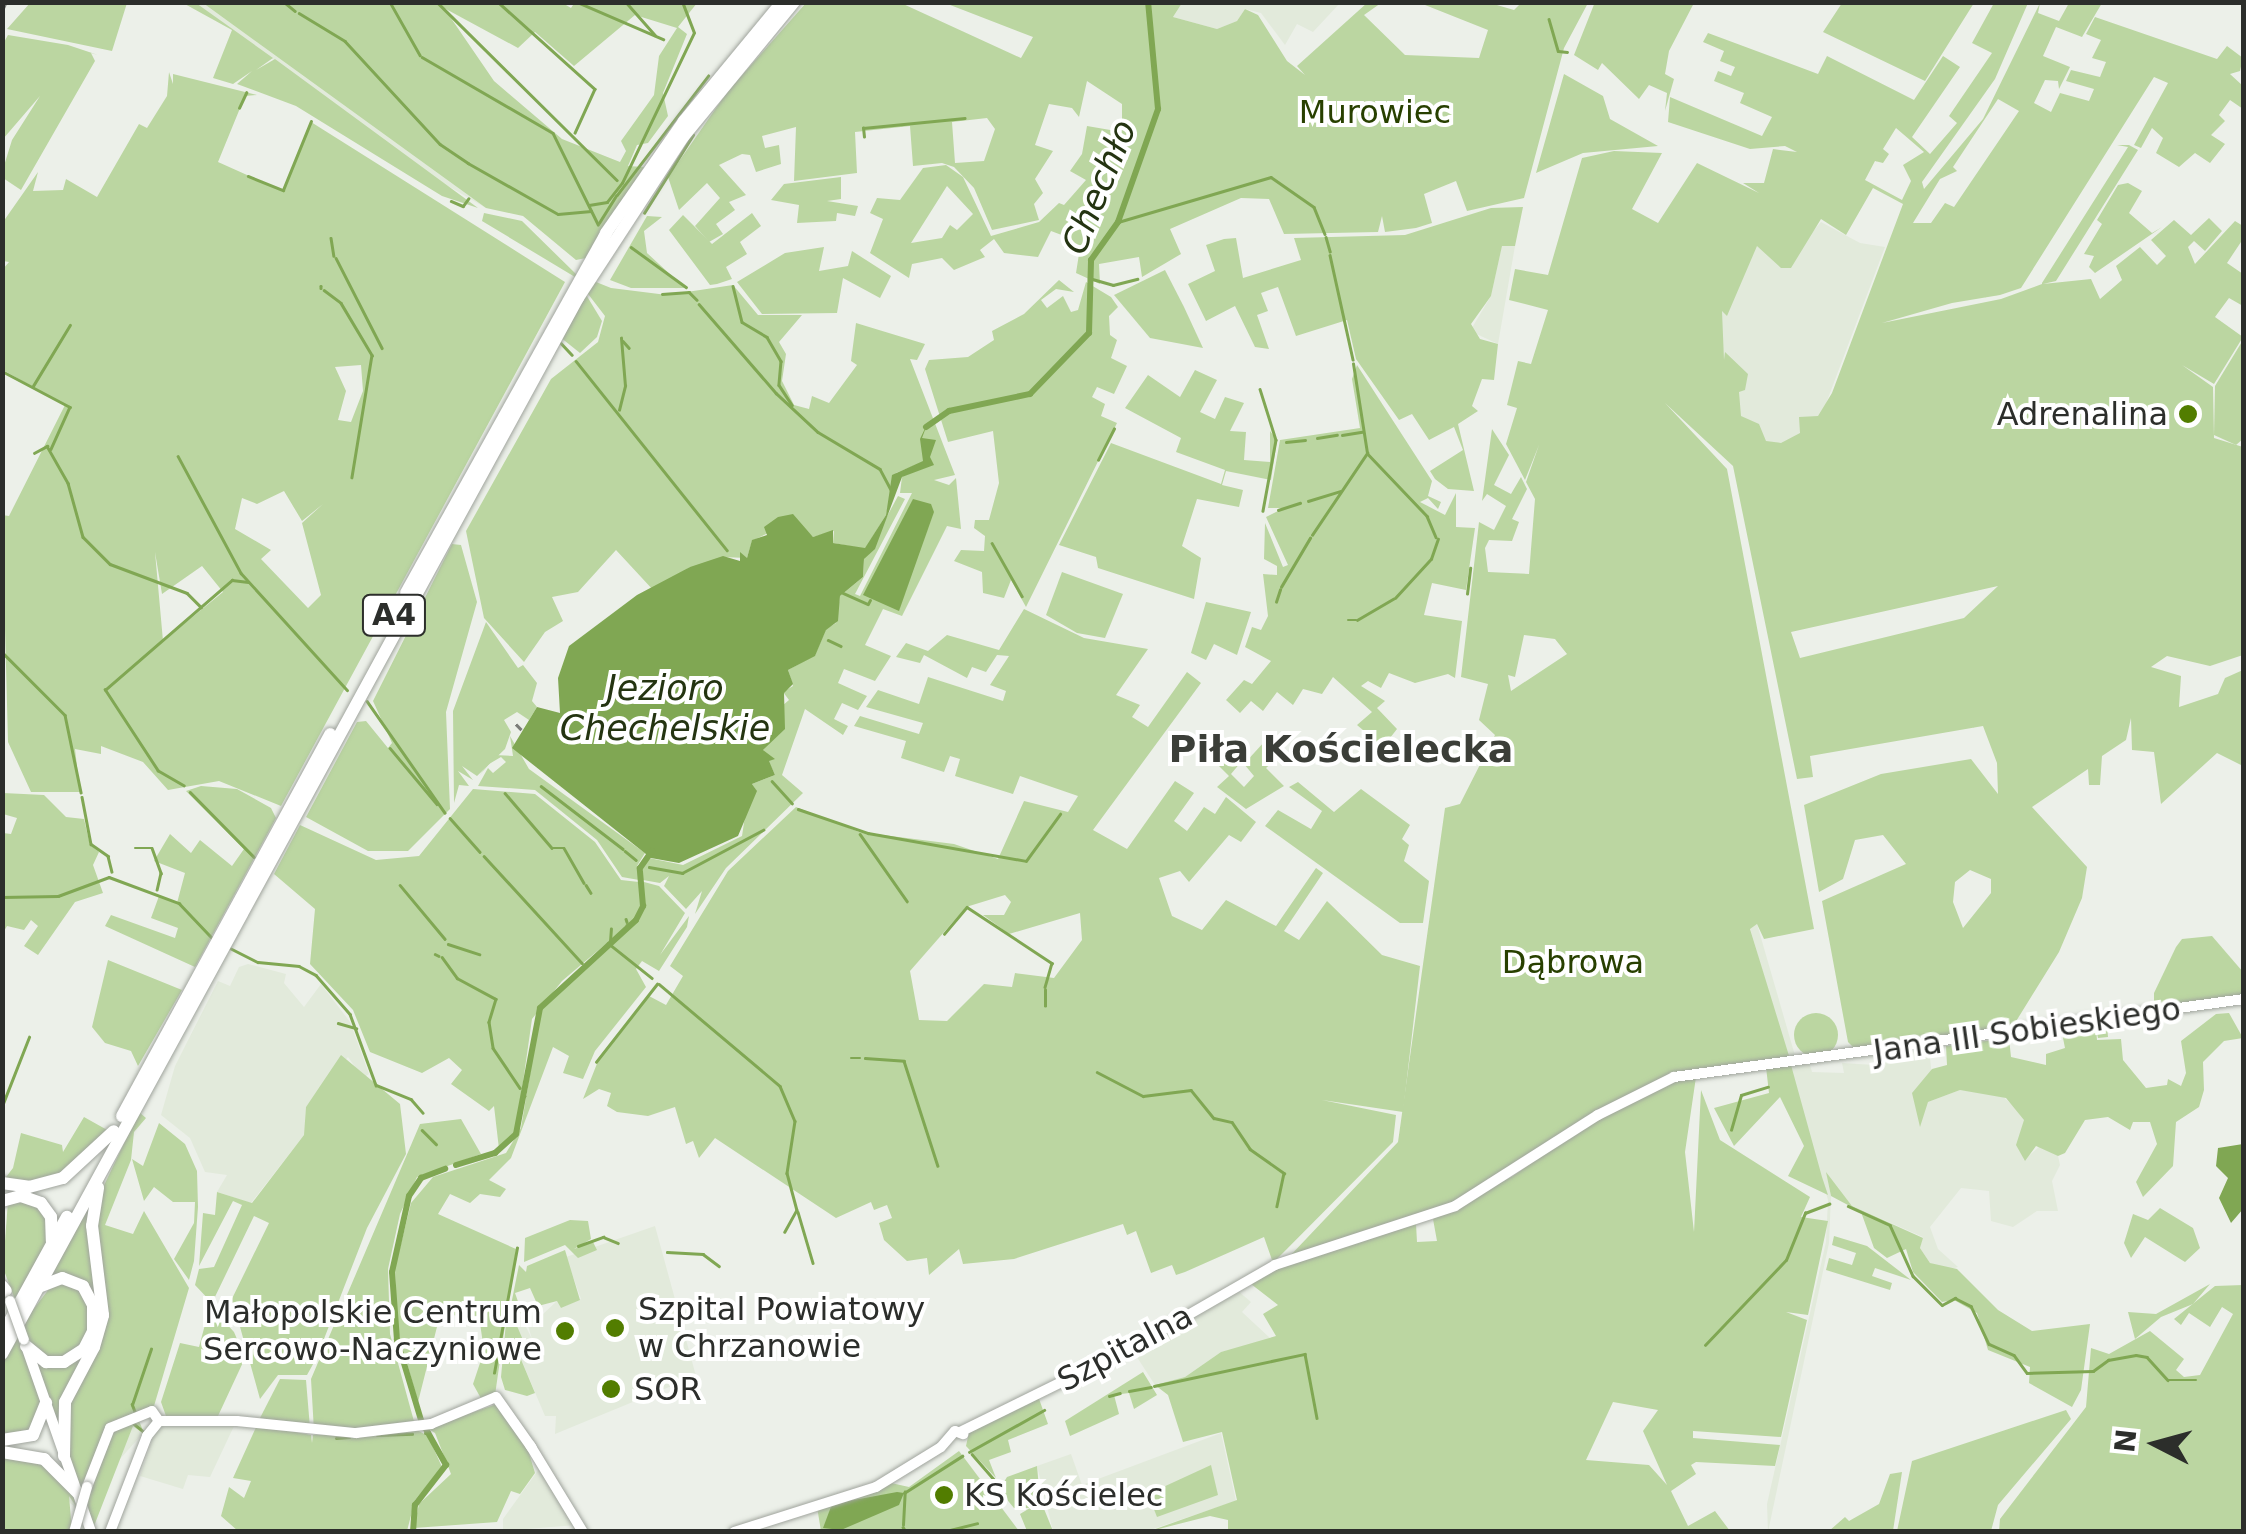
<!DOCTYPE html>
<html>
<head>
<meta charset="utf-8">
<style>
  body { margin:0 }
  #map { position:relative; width:2246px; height:1534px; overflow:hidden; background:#ecf0e9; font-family:"DejaVu Sans",sans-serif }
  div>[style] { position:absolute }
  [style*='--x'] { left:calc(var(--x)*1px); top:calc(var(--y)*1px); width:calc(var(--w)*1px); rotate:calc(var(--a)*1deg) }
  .built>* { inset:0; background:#e2eadb; transform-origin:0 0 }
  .green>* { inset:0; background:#bbd6a1 }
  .round { border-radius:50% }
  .water>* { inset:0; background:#80a753 }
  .stream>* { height:2.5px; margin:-1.25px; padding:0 1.25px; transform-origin:1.25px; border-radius:1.25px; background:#80a753 }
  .river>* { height:6px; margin:-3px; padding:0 3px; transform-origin:3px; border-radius:3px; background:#80a753 }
  .roads { filter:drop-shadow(0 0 2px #a0a49d) drop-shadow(0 0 2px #a0a49d) }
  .major>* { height:10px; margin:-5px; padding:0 5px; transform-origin:5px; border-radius:5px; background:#fff }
  .highway>* { height:12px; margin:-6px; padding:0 6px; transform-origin:6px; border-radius:6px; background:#fff }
  .rail>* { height:2.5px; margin-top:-1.25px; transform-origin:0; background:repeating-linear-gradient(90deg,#7a7c78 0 12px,transparent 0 24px) }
  .bridges { filter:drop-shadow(0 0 2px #a0a49d) drop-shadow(0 0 2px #a0a49d) }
  .major-bridge>* { height:10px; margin:-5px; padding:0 5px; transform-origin:5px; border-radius:5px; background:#fff }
  .dots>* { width:28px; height:28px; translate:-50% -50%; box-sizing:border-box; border:5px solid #fff; border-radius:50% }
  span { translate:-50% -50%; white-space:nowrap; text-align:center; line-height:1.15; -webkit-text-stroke:8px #fff; paint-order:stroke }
  .shield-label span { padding:2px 8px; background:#fff; border:2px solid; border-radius:8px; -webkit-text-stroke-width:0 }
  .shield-label { font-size:30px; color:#2c2e2b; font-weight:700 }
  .park-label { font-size:32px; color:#284000 }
  .poi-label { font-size:32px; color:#2c2e2b }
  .right { translate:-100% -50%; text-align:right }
  .left { translate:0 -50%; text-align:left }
  .street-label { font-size:32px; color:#2c2e2b }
  .water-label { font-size:35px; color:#243411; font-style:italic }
  .quarter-label { font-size:38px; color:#3b3e38; font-weight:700 }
  .frame { position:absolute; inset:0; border:5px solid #2c2e2b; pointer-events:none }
  .north { position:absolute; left:2106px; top:1394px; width:100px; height:100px; -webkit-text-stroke:8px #fff; paint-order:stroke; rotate:276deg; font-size:28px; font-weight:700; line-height:40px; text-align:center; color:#2c2e2b }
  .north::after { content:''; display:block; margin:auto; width:35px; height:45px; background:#2c2e2b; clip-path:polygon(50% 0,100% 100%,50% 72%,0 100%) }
</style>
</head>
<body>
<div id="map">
  <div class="built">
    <div style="clip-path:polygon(196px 3px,203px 3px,486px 208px,436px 179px)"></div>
    <div style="clip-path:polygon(1182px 3px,1340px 3px,1313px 32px,1297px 24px,1285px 45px,1261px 13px,1245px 9px,1237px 21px,1217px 29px,1173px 17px)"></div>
    <div style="clip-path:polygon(1821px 222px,1860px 243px,1885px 247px,1807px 454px,1765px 443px,1605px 280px,1662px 227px,1762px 225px,1792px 256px)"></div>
    <div style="clip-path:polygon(1502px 245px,1515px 246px,1498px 344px,1470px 331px,1491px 296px)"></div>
    <div style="clip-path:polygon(1757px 924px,1796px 1059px,1809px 1062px,1812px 1072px,1844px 1073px,1842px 1063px,1875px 1065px,1876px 1054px,1929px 1048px,1932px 1077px,1918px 1091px,1928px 1102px,1960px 1090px,1999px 1093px,2029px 1120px,2020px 1145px,2024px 1160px,2040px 1146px,2058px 1156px,2060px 1165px,2052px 1181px,2058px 1211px,2037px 1211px,2013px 1227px,1991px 1221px,1989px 1191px,1961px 1188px,1930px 1227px,1938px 1249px,1958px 1267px,1947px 1270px,1930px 1263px,1920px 1248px,1923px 1237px,1852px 1206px,1827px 1175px,1831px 1196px,1829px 1243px,1768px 1532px,1767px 1504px,1826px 1242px,1828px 1200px,1750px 928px)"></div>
    <div style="clip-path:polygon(248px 964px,286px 974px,284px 983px,304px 1007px,321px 984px,350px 1022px,369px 1074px,363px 1078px,348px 1057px,306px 1107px,305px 1134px,251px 1203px,217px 1192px,227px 1175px,205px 1172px,190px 1138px,161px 1115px,175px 1066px,218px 981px,230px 986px,239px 967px)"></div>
    <div style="clip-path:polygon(655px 1226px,696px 1376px,555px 1434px,556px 1416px,545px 1416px,515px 1345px,522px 1342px,514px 1319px,521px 1317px,532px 1339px,525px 1316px,543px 1314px,558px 1300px,561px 1308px,581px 1299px,566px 1257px)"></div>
    <div style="clip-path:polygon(1237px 1290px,1251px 1302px,1242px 1312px,1270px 1338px,1267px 1342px,1221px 1352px,1185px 1377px,1155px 1385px,1133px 1351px)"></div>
    <div style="left:133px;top:1425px;width:13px;height:100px;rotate:42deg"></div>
    <div style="clip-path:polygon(172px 1425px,234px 1426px,210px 1477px,188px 1475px,183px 1489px,140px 1476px,156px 1428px)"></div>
    <div style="clip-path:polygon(1221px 1433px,1236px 1501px,1147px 1531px,1053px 1531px,1037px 1466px,1071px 1454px,1082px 1485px)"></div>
    <div style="clip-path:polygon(539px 1469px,576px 1525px,503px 1531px,503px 1519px)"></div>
  </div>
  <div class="green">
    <div style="clip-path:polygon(evenodd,561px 2px,571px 8px,575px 2px,697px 3px,678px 27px,687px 34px,663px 93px,668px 116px,648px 143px,637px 145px,628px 166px,644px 167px,586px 258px,576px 260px,523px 216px,486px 208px,203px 3px,561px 2px,444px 8px,518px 48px,535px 32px,574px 66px,635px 15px,677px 28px,659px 56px,654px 95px,621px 141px,626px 151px,620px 162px,562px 139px,494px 81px,444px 8px)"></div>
    <div style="clip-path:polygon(1595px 2px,1694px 3px,1669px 51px,1665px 74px,1674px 79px,1665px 111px,1667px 93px,1649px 85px,1639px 99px,1602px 63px,1598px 70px,1574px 55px)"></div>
    <div style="clip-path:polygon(30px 3px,30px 2px,127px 3px,112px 51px,7px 29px)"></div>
    <div style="clip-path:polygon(183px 3px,196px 3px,273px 58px,256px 70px,275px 59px,478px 208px,442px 196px,296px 106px,237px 84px,252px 71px,233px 84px,213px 78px,232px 30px)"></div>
    <div style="clip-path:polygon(evenodd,806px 3px,901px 3px,1021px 58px,1033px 37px,945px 3px,1182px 3px,1173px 17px,1217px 29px,1237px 21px,1245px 9px,1258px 15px,1287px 61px,1305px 75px,1297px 66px,1367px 3px,1381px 3px,1364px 15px,1405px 55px,1479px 58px,1488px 30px,1420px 3px,1490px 3px,1514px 10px,1521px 3px,1588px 3px,1564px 48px,1524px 198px,1467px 211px,1456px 181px,1424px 194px,1432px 223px,1416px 228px,1385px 232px,1382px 216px,1378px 232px,1284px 234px,1269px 199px,1241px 198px,1170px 229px,1181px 254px,1142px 277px,1139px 257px,1099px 264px,1100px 284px,1076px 273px,1079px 254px,1063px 247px,1067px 237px,1051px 231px,1038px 257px,1004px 253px,994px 239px,980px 250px,985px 257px,954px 270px,942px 258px,912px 264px,909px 278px,870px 253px,883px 219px,870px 213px,877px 198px,900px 200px,923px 168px,946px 165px,963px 177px,991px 236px,1039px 222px,1059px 203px,1064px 205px,1086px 180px,1070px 171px,1082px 154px,1087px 126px,1122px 132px,1122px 104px,1087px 81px,1079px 117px,1072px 108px,1049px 104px,1035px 145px,1053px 151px,1035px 179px,1043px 193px,1034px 204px,1039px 220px,992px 230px,974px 188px,954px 167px,942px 163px,913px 166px,910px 126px,855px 132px,857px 173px,794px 181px,796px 127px,762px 136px,765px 148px,779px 145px,781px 164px,756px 172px,750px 155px,742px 154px,719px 165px,746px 195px,729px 202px,735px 210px,716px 224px,723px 234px,709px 242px,695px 226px,720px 198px,707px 183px,679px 210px,668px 177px,728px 91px,806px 3px,987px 118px,995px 129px,984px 161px,955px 163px,952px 122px,987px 118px,806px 3px,947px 186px,973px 214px,957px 230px,950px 225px,942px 238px,911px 243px,947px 186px)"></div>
    <div style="clip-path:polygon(1842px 3px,1842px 2px,1974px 3px,1925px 81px,1823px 32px)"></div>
    <div style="clip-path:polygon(evenodd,1994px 3px,2028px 3px,1995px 79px,1922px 182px,1924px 189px,1983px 119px,2040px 3px,2038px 13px,2059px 21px,2069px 3px,2102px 3px,2082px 37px,2056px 27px,2043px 56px,2070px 67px,2059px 89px,2058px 81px,2045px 80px,2034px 103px,2051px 112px,2060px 93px,2089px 101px,2094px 89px,2066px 81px,2071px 70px,2100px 77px,2106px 62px,2092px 58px,2101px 40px,2086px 34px,2095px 17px,2217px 59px,2227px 46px,2243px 58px,2240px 71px,2230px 74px,2243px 86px,2243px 109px,2230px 100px,2219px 115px,2225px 121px,2211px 135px,2225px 144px,2210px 163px,2195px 153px,2179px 167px,2156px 153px,2163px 138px,2152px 128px,2141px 148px,2134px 145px,2168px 83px,2154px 77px,2021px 288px,2000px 295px,1952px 303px,1882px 323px,2001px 299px,2042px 284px,2042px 283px,2128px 147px,2117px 145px,2129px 145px,2138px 150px,2056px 281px,2043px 284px,2091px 279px,2100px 299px,2122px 280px,2116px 266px,2140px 247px,2157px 265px,2166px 256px,2151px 240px,2174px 220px,2191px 235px,2209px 218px,2222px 231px,2205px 251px,2194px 241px,2188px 247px,2195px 264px,2235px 221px,2243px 226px,2243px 239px,2227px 263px,2243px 274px,2243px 306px,2229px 298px,2215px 317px,2243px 337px,2214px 384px,2182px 365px,2213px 387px,2214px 438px,2243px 447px,2243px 655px,2210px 666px,2167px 656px,2151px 667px,2181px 676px,2179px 707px,2218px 694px,2225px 678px,2243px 670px,2243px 766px,2217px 753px,2161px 804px,2154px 752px,2132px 750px,2131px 718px,2126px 740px,2102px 756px,2100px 785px,2089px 785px,2088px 769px,2032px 807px,2087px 867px,2082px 898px,2059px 952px,2010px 1031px,1855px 1049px,1848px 1042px,1822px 901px,1906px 864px,1883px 835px,1855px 840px,1843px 879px,1819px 892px,1804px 805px,1881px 774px,1971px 759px,1998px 794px,1997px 763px,1983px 726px,1810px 756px,1813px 777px,1797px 779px,1733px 466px,1665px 403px,1727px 469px,1814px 929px,1764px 939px,1757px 924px,1750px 929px,1790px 1059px,1674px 1074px,1432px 1215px,1288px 1258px,1398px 1142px,1445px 808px,1460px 804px,1495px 735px,1479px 720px,1488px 684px,1461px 677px,1479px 522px,1494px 530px,1506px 506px,1487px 494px,1482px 501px,1492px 429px,1509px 455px,1494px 485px,1511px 494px,1521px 477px,1527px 489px,1512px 519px,1519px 522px,1512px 541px,1489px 540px,1485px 548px,1488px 572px,1529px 574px,1535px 499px,1526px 482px,1539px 445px,1525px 480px,1506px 444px,1517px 408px,1507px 405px,1518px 361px,1531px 364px,1548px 310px,1509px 300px,1515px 269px,1548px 275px,1582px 158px,1614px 151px,1662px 153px,1632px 209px,1658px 223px,1697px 163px,1759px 193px,1743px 183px,1764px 183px,1773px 149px,1797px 152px,1785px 146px,1750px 149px,1668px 122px,1670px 97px,1762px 136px,1772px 117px,1740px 103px,1744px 93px,1714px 81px,1718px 71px,1731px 76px,1735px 67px,1720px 61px,1724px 51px,1703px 42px,1708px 33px,1818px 74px,1827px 56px,1914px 100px,1943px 56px,1960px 67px,1912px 137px,1930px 154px,1957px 123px,1949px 116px,1992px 53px,1972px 43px,1994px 3px,1998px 99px,2019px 111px,1954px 207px,1945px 203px,1931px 223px,1913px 223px,1940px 179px,1957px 171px,1953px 167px,1998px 99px,1994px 3px,1896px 128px,1924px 152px,1903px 165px,1911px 181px,1902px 200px,1865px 180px,1875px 161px,1883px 163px,1889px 154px,1883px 149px,1896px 128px,1994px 3px,1873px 188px,1903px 204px,1832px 393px,1818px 416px,1799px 417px,1800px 433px,1781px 443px,1766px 441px,1759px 424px,1741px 416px,1739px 392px,1745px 390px,1748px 374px,1725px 352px,1724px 360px,1722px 311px,1727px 316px,1757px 246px,1781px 268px,1791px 268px,1821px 219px,1846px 235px,1873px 188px,1994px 3px,1998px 586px,1964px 618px,1800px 658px,1791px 632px,1998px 586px,1994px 3px,1524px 635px,1555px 639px,1567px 654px,1511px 691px,1508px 675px,1515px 677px,1524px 635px,1994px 3px,1970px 870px,1991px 879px,1991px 893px,1963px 928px,1953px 902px,1955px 882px,1970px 870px)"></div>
    <div style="clip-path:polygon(8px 35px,68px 45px,98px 55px,91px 53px,95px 61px,21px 190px,3px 178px,3px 169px,12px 140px,40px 96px,3px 139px,3px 44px)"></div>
    <div style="clip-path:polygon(evenodd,169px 72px,173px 84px,173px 74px,257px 95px,245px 96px,218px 162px,283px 191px,311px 122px,565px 282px,281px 806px,219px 781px,168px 790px,143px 762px,101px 746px,101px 754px,75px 749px,80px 792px,31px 792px,8px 742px,2px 515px,9px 516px,65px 405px,3px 370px,3px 269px,9px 262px,3px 261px,3px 222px,38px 172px,33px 191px,63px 190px,66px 179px,97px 197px,139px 124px,147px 128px,167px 96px,169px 72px,361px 365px,363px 391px,351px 422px,338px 420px,346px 391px,335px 367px,361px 365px,169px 72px,284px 491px,302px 521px,323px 504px,302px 523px,321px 595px,308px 608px,261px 559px,271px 550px,235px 529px,242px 498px,257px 504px,284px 491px,169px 72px,155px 552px,162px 594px,202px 566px,223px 592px,163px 641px,155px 552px)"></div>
    <div style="clip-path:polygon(1564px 74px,1603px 96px,1610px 119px,1658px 146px,1583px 153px,1536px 173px)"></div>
    <div style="clip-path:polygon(841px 177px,841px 199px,827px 201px,858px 206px,855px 216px,837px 213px,836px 221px,797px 223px,799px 205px,771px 200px,784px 184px)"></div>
    <div style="clip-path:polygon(2128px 183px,2142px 191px,2129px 213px,2152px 233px,2162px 227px,2095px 273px,2089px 267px,2094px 256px,2084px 254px,2102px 224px,2097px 220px,2118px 185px)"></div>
    <div style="clip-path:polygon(1523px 207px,1515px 246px,1502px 246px,1491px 296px,1471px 324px,1480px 339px,1498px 344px,1494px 380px,1482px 379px,1472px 406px,1478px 411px,1458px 424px,1474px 491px,1448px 489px,1435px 479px,1430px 471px,1463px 450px,1454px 427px,1429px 440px,1412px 414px,1399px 420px,1356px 359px,1347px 320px,1296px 336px,1278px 287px,1261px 293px,1268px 311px,1257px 315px,1269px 349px,1255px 347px,1235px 306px,1206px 321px,1188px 284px,1215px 271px,1206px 245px,1224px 239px,1236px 238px,1243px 278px,1301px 260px,1294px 238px,1405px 235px,1491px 208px)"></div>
    <div style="clip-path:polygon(484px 213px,522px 221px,576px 274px,611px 288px,667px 295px,733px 285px,758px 315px,802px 315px,779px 342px,786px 354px,782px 381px,794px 405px,809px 409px,812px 396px,829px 403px,857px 365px,851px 361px,856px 323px,925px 344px,917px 360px,910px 359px,955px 475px,934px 480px,949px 485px,956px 478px,961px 529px,947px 526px,902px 616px,883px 609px,865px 645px,891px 656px,875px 681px,844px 669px,838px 683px,867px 696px,858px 710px,842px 703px,834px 719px,848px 726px,843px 735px,805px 709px,782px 775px,803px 793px,726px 868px,695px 914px,702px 891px,686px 909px,664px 886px,669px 876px,660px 883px,643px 880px,643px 868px,649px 858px,683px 865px,742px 836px,747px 803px,756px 790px,752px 784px,775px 775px,763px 750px,783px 728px,782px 706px,789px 700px,783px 692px,793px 686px,788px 670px,815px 655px,826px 629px,836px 623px,840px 596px,863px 577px,864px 559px,898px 496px,905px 499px,855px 594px,860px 596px,912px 493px,900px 493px,902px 477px,923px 462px,896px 473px,886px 515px,865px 549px,833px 543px,834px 531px,813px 537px,789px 515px,765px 528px,770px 532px,752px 541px,747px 558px,722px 557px,712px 561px,714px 569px,690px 567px,654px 591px,616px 550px,578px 592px,552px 597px,563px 621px,545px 632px,524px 662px,484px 618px,466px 531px,551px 379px,598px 342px,605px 316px,575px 277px,482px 221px)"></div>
    <div style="clip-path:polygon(752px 213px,761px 226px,740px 242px,747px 254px,726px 267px,732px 279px,717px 284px,710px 285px,669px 230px,683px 215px,712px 244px)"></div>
    <div style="clip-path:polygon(647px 216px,662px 217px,644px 231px,647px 253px,685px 288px,631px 288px,610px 280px)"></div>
    <div style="clip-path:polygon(824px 247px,819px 271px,848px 266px,852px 251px,891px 276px,880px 298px,843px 278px,837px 313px,762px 314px,737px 282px,785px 253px)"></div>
    <div style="clip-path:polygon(1165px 270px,1184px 307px,1203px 348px,1150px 338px,1114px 295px)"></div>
    <div style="clip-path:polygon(1059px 280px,1074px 292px,1056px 289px,1041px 300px,1047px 308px,1063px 296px,1071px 312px,1078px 310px,1086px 282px,1111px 297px,1118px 307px,1109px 316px,1110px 335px,1117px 340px,1111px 358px,1127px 366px,1114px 394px,1097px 387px,1092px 397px,1105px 404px,1101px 416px,1117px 423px,1026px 607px,1011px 580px,1004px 598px,983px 593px,982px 572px,954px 561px,961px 550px,984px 551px,985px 536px,974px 528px,975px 520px,989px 520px,999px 483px,993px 431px,948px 442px,925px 369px,929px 360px,968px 357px,994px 340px,992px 331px,1024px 314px)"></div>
    <div style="clip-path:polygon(585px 293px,602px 321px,597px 337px,580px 353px,560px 337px)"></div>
    <div style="clip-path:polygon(2243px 340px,2243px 439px,2236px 445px,2214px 435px,2215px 386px)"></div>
    <div style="clip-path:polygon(1357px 365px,1432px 481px,1428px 496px,1441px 502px,1438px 509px,1428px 498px,1420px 502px,1445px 515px,1456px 493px,1456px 527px,1475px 528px,1466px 590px,1432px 583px,1424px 615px,1462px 621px,1455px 678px,1448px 674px,1415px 683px,1389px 673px,1381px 688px,1368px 681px,1361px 686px,1385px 701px,1377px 708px,1397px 729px,1383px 747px,1357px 725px,1372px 712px,1333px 677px,1322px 694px,1303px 689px,1293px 705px,1277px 692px,1263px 711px,1251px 701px,1240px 713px,1226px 700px,1244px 680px,1252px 684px,1271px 661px,1245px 647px,1252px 627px,1261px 630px,1268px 616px,1263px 574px,1277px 575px,1277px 566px,1264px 559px,1265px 523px,1283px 567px,1288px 565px,1266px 517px,1284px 508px,1268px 508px,1280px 440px,1360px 428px,1352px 379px)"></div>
    <div style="clip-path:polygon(1195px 370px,1217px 380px,1200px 412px,1215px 419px,1225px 397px,1244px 403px,1230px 431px,1246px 432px,1244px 460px,1270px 462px,1270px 431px,1277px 440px,1271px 480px,1226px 471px,1222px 485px,1243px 490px,1239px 507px,1197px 499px,1182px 546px,1201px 558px,1194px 599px,1098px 568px,1096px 557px,1059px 545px,1111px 443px,1221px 484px,1225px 470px,1176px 452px,1181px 438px,1125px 408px,1148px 375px,1180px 397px)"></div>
    <div style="clip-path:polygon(452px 544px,461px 545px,477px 602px,446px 712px,450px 809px,408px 851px,368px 851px,306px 817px,357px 722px,366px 721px,388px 748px,392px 743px,373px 701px)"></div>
    <div style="clip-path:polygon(1062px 572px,1123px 594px,1105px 638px,1077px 633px,1046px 615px)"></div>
    <div style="clip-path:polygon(1206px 602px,1251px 612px,1237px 655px,1214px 644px,1206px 660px,1191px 653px)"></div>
    <div style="clip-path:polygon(evenodd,1024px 609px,1084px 638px,1148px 649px,1116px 695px,1140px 705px,1132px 717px,1148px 727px,1187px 672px,1201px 683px,1093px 830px,1127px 849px,1175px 781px,1194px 793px,1174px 821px,1187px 831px,1204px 807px,1215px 814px,1226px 797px,1256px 822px,1241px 842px,1229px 835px,1189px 882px,1180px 871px,1159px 878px,1172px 916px,1202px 930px,1226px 900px,1276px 926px,1316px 868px,1323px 873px,1284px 931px,1299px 940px,1327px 901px,1382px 955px,1420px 966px,1403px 1112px,1322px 1100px,1396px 1115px,1393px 1142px,1273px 1263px,1264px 1237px,1185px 1272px,1176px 1275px,1172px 1265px,1151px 1273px,1136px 1231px,1127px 1235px,1123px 1224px,1014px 1259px,963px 1264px,959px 1249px,929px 1275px,927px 1258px,907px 1261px,884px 1240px,879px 1223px,892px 1218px,887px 1205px,874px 1210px,871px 1202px,836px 1218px,715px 1138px,699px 1158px,693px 1141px,686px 1144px,675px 1107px,648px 1116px,617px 1112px,607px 1106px,611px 1093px,599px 1089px,583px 1099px,600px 1056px,649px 996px,666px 1005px,683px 976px,670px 966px,728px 871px,796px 807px,859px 832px,954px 844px,998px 859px,1024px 801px,1068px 812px,1078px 796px,1020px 776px,1013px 794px,955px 776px,960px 759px,950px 756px,944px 772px,901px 758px,906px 741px,854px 726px,860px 716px,919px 734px,923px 723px,866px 707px,878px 690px,919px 704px,928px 677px,1003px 701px,1006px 691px,990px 685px,1009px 656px,997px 655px,986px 672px,972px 667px,967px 678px,924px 655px,920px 663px,896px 657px,906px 643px,928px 651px,947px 635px,999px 650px,1024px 609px,1005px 895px,1011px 902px,1004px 915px,983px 915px,1009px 934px,1080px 913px,1082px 940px,1054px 978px,1015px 973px,1012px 987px,984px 984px,947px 1021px,919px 1020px,910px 971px,966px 907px,1005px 895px)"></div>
    <div style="clip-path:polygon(486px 622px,518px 668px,523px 665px,537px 683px,532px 701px,537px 707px,529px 720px,517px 712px,504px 720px,511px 732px,505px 749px,477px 776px,462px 766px,473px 780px,458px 771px,469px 786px,459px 785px,454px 803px,453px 711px)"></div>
    <div style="clip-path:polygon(510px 736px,529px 769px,645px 853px,637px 866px,639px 880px,622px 877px,597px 840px,535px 790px,478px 786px,488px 768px,493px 773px,506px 762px,501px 757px,489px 764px,479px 776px,495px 755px,513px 756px)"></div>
    <div style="clip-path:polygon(1265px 741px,1281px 755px,1266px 768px,1284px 786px,1246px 809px,1217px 787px,1229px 776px,1216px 763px,1229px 750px,1241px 762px,1231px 774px,1244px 787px,1254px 776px,1244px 764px)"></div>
    <div style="clip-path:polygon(1298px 782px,1334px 812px,1361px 789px,1410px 825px,1402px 839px,1409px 845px,1404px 861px,1429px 881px,1423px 923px,1400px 923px,1265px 826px,1278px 810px,1311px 829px,1322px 811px,1289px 787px)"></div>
    <div style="clip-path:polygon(201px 786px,237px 789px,271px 808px,276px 818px,195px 967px,105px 926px,111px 915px,175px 938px,178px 928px,151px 918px,159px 896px,177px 903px,185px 873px,154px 861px,170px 834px,191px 853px,200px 840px,232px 866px,244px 849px,186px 791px)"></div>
    <div style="clip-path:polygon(473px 789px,535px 794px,595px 842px,621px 880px,639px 882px,643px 901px,634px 920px,562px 981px,532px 1019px,516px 1131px,499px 1149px,494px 1106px,489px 1111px,451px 1084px,462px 1070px,449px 1058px,422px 1073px,370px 1052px,353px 1010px,310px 964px,315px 909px,274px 874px,300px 825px,376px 860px,419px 856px)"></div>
    <div style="clip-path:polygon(3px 793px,44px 795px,66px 817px,84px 819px,90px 845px,99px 852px,93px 865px,103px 893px,75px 902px,38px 955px,24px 946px,38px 926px,31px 920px,24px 930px,7px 926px,3px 933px,3px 833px,11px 834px,17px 818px,3px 814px)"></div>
    <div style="clip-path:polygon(644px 882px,659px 886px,685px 913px,660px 955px,689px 916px,687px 927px,659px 971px,642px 961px,636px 969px,646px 987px,595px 1051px,583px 1079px,563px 1073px,569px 1056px,553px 1047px,511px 1158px,489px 1180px,506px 1189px,500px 1197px,480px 1194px,470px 1203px,450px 1194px,438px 1214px,516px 1249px,495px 1395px,483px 1402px,473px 1384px,484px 1351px,479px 1316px,440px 1315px,418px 1402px,397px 1328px,395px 1268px,411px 1203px,433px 1177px,506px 1153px,521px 1128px,541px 1008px,635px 922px,644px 906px)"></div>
    <div style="clip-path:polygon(2212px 936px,2243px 972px,2243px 997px,2154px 1011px,2154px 993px,2176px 947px,2182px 939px)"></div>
    <div style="clip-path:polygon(108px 960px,182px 990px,138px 1066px,131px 1051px,105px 1043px,92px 1027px)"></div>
    <div style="clip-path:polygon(2229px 1013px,2243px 1038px,2224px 1041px,2203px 1062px,2204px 1090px,2199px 1107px,2176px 1122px,2173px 1166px,2143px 1197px,2136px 1182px,2157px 1144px,2150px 1122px,2133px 1122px,2130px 1130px,2108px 1117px,2085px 1120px,2065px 1153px,2058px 1156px,2036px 1146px,2025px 1161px,2016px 1145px,2024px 1120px,2006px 1098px,1960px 1090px,1928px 1102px,1920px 1127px,1912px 1093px,1932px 1069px,1947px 1065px,1946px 1046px,2009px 1038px,2011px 1057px,2046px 1065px,2046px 1054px,2065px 1048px,2062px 1033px,2097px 1023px,2107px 1026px,2108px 1037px,2098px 1038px,2096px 1029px,2097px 1040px,2121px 1039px,2123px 1060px,2146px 1088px,2167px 1085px,2168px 1079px,2181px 1086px,2186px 1073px,2181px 1041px,2216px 1014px)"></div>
    <div class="round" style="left:1794px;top:1013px;width:44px;height:44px"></div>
    <div style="clip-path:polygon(341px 1055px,400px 1104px,406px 1154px,367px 1228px,317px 1357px,307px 1375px,278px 1375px,260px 1399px,237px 1316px,224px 1315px,269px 1223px,254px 1216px,212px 1303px,195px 1285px,199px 1269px,214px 1267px,242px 1205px,233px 1201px,199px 1266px,203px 1213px,215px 1215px,217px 1192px,252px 1203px,304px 1135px,306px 1107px)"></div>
    <div style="clip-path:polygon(1791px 1065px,1822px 1177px,1828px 1195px,1788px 1176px,1804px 1146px,1780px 1097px,1734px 1146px,1714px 1108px,1769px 1093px,1766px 1067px)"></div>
    <div style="clip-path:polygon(evenodd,1696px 1077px,1685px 1152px,1694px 1232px,1701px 1090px,1720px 1140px,1810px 1197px,1801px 1217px,1828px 1221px,1808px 1315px,1786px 1312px,1807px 1320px,1781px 1437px,1693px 1431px,1693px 1438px,1780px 1445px,1775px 1466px,1696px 1462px,1691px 1465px,1696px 1474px,1671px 1491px,1688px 1526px,1715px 1511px,1730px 1531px,1228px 1532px,1228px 1520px,1210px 1516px,1147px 1532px,1237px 1500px,1222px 1432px,1183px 1442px,1168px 1395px,1155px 1385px,1185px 1377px,1221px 1352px,1276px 1336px,1263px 1314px,1278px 1305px,1251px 1284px,1269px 1270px,1416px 1224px,1417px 1242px,1437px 1241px,1433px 1219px,1513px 1176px,1599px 1116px,1675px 1079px,1696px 1077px,1613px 1402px,1658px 1410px,1643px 1431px,1667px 1485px,1649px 1465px,1586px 1460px,1613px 1402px)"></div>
    <div style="clip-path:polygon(139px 1112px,146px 1118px,134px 1132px,131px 1160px,105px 1225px,133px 1234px,144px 1211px,189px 1288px,154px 1406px,118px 1419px,82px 1495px,68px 1454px,66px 1404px,99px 1338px,97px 1200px)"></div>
    <div style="clip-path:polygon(84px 1117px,109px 1131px,52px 1181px,3px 1181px,13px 1168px,21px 1133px,62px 1145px,63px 1152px)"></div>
    <div style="clip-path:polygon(461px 1119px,481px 1154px,417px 1177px,400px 1214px,388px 1269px,390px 1334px,415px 1425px,314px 1431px,311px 1379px,420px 1124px)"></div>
    <div style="clip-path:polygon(159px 1123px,185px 1144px,197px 1171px,198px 1207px,194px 1261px,189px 1280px,174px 1259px,194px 1223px,195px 1202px,173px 1202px,154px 1187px,144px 1201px,132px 1159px,143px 1166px)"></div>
    <div style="clip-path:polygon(1826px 1172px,1852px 1206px,1923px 1238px,1920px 1248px,1930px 1263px,1957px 1269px,1998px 1310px,2032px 1331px,2090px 1324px,2081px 1390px,2072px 1407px,2029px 1383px,2030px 1367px,1988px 1350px,1977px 1313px,1954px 1300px,1942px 1302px,1913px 1272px,1906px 1249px,1887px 1258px,1874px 1248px,1861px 1212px,1831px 1196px)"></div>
    <div style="clip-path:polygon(95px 1191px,91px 1232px,101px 1316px,90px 1353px,65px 1398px,62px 1435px,34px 1357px,65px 1364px,94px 1334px,96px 1309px,83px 1285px,67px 1277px,46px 1282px)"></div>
    <div style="clip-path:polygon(8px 1201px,38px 1204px,51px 1232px,16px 1302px,3px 1268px)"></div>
    <div style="clip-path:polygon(2160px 1208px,2193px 1228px,2200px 1248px,2185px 1262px,2145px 1237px,2131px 1258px,2124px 1243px,2133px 1214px,2148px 1220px)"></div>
    <div style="clip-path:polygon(570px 1220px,588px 1221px,591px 1239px,574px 1249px,593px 1242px,597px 1250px,578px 1258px,565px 1245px,524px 1262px,525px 1238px)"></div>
    <div style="clip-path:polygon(1834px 1236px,1867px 1246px,1911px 1280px,1875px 1268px,1872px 1276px,1892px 1283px,1890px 1290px,1826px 1270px,1829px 1258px,1852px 1265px,1856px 1253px,1832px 1245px)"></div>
    <div style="clip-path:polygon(565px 1250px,580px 1300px,561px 1308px,557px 1301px,538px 1306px,530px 1288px,515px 1293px,522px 1313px,509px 1315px,519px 1265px,526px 1272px,527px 1266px)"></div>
    <div style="clip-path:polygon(55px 1281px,87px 1294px,88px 1339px,55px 1362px,28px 1341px,23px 1323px)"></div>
    <div style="clip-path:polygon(2210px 1284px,2193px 1304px,2161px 1317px,2135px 1339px,2128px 1312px,2156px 1314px)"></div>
    <div style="clip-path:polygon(2243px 1285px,2243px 1531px,1999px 1531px,2000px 1519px,2086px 1407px,2091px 1348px,2109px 1354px,2150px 1331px,2184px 1359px,2176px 1370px,2184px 1377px,2200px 1375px,2233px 1314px,2222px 1307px,2210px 1327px,2189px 1313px,2181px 1325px,2174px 1319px,2215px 1286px)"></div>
    <div style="clip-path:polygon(210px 1306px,234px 1332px,245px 1358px,218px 1416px,166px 1416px,161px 1402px,180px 1343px,199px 1347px)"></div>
    <div style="clip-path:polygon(514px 1319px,523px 1340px,515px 1345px,535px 1393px,527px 1396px,505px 1390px,501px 1377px,506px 1322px)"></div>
    <div style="clip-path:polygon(17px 1334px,42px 1399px,36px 1430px,3px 1439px,2px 1360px)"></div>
    <div style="clip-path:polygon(1143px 1372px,1157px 1395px,1134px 1409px,1129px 1393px,1114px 1395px,1119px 1414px,1070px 1436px,1065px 1421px)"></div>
    <div style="clip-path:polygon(280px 1379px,306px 1380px,310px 1428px,260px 1418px)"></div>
    <div style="clip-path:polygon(1038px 1396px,1048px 1424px,1008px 1440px,1011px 1452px,989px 1460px,996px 1478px,966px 1446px,969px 1432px)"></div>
    <div style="clip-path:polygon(497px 1404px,528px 1450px,535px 1473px,520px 1494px,511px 1491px,497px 1522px,414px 1528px,419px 1504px,451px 1474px,435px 1433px,427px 1428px)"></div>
    <div style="clip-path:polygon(2066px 1410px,2071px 1419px,1998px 1505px,1991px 1531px,1897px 1531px,1912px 1461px)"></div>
    <div style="clip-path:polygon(139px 1421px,145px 1435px,133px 1426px,94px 1526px,86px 1505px,108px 1434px)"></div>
    <div style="clip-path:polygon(257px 1425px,311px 1435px,312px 1443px,313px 1435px,417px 1430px,428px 1436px,442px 1467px,415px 1500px,407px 1531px,238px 1531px,221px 1516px,229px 1487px,244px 1498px,251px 1481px,233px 1478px)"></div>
    <div style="clip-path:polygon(959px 1451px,1019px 1531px,821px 1531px,817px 1507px,891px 1483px,909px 1487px)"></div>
    <div style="clip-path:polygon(3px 1454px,40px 1459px,74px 1497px,78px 1509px,69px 1496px,72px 1531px,3px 1532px)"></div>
    <div style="clip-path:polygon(1211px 1465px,1218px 1495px,1157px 1517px,1148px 1494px)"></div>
    <div style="clip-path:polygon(1037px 1466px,1040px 1499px,1053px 1531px,1027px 1531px,1020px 1514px,1030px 1508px,1014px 1508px,999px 1490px,1007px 1477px)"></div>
    <div style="clip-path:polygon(1902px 1472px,1893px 1531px,1829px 1531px,1845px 1517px,1849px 1521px,1879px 1504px,1890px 1474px)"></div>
  </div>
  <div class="water">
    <div style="clip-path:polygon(928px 422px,922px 438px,936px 440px,930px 457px,934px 465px,902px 477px,875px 549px,864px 559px,863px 577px,840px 596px,838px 621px,826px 630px,815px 656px,788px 670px,793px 684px,784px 693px,785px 729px,763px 750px,775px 759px,769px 761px,775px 775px,752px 784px,757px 791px,738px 836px,679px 863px,651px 858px,512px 748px,537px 707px,560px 713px,558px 678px,569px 646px,637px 595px,690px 567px,723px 556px,740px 561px,740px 552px,747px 558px,752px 540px,767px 535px,764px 527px,778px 517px,793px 514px,813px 537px,833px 530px,833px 543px,865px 548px,886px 515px,892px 475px,923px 461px,920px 439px)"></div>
    <div style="clip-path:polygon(913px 499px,931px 504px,934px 512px,899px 611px,863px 595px)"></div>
    <div style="clip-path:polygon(2243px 1144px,2243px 1209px,2231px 1223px,2219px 1198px,2228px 1178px,2216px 1166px,2218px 1148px)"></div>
    <div style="clip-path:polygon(897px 1492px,904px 1493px,899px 1505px,841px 1530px,823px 1528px,832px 1504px)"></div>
  </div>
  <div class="stream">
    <div style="--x:284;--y:2;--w:14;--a:39"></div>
    <div style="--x:390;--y:2;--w:61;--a:60.5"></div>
    <div style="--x:437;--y:2;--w:253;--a:44.7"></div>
    <div style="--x:498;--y:2;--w:130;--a:41.9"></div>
    <div style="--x:595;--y:89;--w:48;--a:114.4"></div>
    <div style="--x:577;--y:2;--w:94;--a:23.3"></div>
    <div style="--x:626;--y:2;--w:44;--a:48.7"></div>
    <div style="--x:299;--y:13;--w:54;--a:31.3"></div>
    <div style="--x:345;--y:41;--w:140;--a:47.3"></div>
    <div style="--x:440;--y:144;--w:34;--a:34"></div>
    <div style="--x:468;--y:163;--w:103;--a:29.5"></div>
    <div style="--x:558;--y:214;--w:33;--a:-5"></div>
    <div style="--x:1549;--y:19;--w:33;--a:74"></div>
    <div style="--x:1558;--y:51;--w:9;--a:6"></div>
    <div style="--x:422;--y:57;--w:151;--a:30.1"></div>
    <div style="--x:553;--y:133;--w:102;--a:63.7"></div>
    <div style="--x:239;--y:108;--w:17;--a:-65"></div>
    <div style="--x:864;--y:137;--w:9;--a:-96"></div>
    <div style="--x:863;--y:128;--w:102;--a:-5.6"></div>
    <div style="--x:248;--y:176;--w:38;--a:22"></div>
    <div style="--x:283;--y:190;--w:74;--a:-67.9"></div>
    <div style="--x:617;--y:195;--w:150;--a:-52.6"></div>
    <div style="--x:451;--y:201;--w:13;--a:23"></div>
    <div style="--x:463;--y:206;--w:9;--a:-54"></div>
    <div style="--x:589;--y:205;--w:18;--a:-9"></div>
    <div style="--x:607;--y:202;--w:24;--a:-52"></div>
    <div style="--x:622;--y:183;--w:166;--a:-64.4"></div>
    <div style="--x:694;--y:33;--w:33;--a:-111"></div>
    <div style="--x:644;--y:213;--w:92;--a:-57.9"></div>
    <div style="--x:1118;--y:222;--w:159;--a:-16.4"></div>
    <div style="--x:1271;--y:177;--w:52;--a:34.9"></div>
    <div style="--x:1314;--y:207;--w:29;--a:68"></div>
    <div style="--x:599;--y:223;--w:32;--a:-58"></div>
    <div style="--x:1326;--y:237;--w:15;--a:74"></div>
    <div style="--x:331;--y:238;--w:18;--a:81"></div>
    <div style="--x:631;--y:247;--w:68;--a:36"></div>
    <div style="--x:1330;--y:255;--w:107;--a:77.6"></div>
    <div style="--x:336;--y:258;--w:101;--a:62.9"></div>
    <div style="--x:1089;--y:278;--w:25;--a:16"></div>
    <div style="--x:1113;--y:285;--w:25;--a:-14"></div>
    <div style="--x:321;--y:286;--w:2;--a:90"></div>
    <div style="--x:733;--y:286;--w:37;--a:76"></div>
    <div style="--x:742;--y:322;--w:29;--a:31"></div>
    <div style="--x:767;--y:337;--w:28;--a:60"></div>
    <div style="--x:781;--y:361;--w:24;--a:95"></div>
    <div style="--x:779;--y:385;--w:24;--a:57"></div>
    <div style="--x:324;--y:290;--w:21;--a:37"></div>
    <div style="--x:341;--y:303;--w:61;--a:59.2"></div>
    <div style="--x:372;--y:355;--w:124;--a:99.3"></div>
    <div style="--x:662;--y:294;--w:27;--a:-4"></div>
    <div style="--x:689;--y:292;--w:11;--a:45"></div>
    <div style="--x:699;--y:304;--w:118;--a:49.1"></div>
    <div style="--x:776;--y:393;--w:57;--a:42.9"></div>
    <div style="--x:818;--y:432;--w:72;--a:30.8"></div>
    <div style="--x:880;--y:469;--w:26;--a:62"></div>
    <div style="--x:623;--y:341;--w:9;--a:49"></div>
    <div style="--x:561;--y:343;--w:16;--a:47"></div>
    <div style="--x:576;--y:361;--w:242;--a:51.4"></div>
    <div style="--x:2;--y:371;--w:77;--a:27.9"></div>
    <div style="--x:70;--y:407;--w:46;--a:114.3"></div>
    <div style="--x:33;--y:386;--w:71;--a:-58.8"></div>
    <div style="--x:1260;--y:389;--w:53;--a:72.6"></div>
    <div style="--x:1276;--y:440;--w:72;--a:100.4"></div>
    <div style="--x:619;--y:410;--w:25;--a:-76"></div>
    <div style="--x:625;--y:386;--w:48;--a:-94.8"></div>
    <div style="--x:1342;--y:435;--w:20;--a:-9"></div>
    <div style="--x:1317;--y:438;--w:20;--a:-9"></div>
    <div style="--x:1286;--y:442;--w:19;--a:-6"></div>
    <div style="--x:34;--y:453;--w:15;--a:-28"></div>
    <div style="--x:47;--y:446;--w:43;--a:60.4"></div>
    <div style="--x:68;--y:483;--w:56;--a:74.5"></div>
    <div style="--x:83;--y:537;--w:38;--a:45"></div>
    <div style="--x:110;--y:564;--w:82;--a:20.6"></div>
    <div style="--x:187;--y:593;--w:20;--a:45"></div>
    <div style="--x:1368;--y:454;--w:86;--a:46.4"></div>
    <div style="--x:1427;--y:516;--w:23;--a:67"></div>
    <div style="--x:178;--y:456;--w:133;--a:61.7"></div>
    <div style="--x:241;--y:573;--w:158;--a:47.8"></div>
    <div style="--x:1098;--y:460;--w:35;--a:-63"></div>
    <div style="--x:1308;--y:501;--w:34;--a:-17"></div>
    <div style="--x:1278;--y:510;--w:23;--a:-18"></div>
    <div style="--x:1312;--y:535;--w:99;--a:-56.1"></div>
    <div style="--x:1367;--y:453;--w:90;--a:-98.9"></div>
    <div style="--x:992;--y:543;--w:61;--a:60.5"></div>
    <div style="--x:1281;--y:587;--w:57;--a:-59.4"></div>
    <div style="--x:843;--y:593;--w:27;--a:24"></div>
    <div style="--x:868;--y:604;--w:4;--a:-63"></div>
    <div style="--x:1467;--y:594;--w:26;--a:-83"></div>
    <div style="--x:1395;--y:598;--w:53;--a:-47.3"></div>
    <div style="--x:1431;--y:559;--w:21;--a:-71"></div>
    <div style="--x:1276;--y:602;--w:13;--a:-72"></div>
    <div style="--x:1348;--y:620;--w:8;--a:0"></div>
    <div style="--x:1357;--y:620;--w:42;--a:-30.3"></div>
    <div style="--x:828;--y:640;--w:14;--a:25"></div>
    <div style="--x:2;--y:652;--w:89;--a:45"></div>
    <div style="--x:65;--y:715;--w:79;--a:78.3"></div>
    <div style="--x:367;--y:701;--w:136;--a:55.1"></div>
    <div style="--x:390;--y:748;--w:73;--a:50"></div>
    <div style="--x:772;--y:781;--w:30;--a:48"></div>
    <div style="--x:184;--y:786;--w:30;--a:-150"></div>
    <div style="--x:158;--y:771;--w:97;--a:-123.2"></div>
    <div style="--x:105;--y:690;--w:168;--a:-40.9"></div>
    <div style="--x:232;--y:580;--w:16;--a:7"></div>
    <div style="--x:541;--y:786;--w:103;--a:37.5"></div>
    <div style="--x:190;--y:792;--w:91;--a:45.4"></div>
    <div style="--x:505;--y:793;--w:72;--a:49.5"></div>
    <div style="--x:552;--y:848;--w:12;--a:0"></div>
    <div style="--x:564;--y:848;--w:40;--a:60.3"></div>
    <div style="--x:82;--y:797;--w:48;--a:79.2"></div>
    <div style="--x:91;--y:844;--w:21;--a:35"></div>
    <div style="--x:108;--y:856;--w:16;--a:76"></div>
    <div style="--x:798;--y:809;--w:74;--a:18.9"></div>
    <div style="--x:868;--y:833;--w:160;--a:10"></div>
    <div style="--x:1026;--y:861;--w:58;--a:-54.1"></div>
    <div style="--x:450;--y:818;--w:45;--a:48.6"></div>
    <div style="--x:860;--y:834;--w:82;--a:55"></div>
    <div style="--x:135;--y:848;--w:17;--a:0"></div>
    <div style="--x:152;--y:848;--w:27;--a:70"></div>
    <div style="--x:161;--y:873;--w:17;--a:103"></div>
    <div style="--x:625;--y:851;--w:14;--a:39"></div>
    <div style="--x:484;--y:856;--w:145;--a:47.5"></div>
    <div style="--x:649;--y:867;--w:34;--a:10"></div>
    <div style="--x:682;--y:873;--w:92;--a:-28"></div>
    <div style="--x:400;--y:885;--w:70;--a:50.2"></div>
    <div style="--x:586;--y:885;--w:9;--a:58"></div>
    <div style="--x:2;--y:897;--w:56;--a:-1"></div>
    <div style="--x:58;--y:896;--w:54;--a:-20.4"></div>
    <div style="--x:109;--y:877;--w:75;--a:20.4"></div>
    <div style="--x:179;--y:903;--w:51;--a:46.6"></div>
    <div style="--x:626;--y:919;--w:3;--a:72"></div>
    <div style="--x:627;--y:925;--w:2;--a:63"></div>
    <div style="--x:944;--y:934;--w:35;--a:-50"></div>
    <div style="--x:967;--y:907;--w:102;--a:33.4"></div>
    <div style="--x:1052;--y:963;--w:25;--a:106"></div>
    <div style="--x:610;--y:942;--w:13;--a:-86"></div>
    <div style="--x:608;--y:943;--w:56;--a:38.5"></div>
    <div style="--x:448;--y:944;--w:33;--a:18"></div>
    <div style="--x:230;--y:948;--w:31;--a:27"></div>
    <div style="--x:258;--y:962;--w:41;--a:5.6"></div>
    <div style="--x:299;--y:966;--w:19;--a:28"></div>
    <div style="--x:316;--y:975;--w:52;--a:48.9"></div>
    <div style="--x:350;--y:1014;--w:76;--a:69.9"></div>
    <div style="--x:376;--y:1085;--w:38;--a:22"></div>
    <div style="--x:411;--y:1099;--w:18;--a:49"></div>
    <div style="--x:435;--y:954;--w:4;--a:27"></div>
    <div style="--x:442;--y:957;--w:26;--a:54"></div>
    <div style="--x:457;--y:978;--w:44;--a:28.3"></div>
    <div style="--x:496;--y:999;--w:24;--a:107"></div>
    <div style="--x:489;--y:1022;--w:26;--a:81"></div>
    <div style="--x:493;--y:1048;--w:48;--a:56"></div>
    <div style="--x:659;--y:984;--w:158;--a:40.1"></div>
    <div style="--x:780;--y:1086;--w:38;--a:67"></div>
    <div style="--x:795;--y:1121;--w:53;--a:98.7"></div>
    <div style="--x:787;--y:1173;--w:38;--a:75"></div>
    <div style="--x:797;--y:1210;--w:25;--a:119"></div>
    <div style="--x:1045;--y:1006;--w:16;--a:-90"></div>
    <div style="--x:338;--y:1023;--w:19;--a:16"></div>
    <div style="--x:851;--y:1058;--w:9;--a:0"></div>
    <div style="--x:865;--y:1058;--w:39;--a:4"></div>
    <div style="--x:904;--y:1061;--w:110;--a:72.1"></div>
    <div style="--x:596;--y:1062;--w:99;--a:-52"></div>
    <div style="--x:1097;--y:1072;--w:52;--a:27.6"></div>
    <div style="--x:1143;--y:1096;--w:48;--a:-7.1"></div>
    <div style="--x:1191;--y:1090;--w:36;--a:51"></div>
    <div style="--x:1214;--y:1118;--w:18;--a:13"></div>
    <div style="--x:1232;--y:1122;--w:32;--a:56"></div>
    <div style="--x:1250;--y:1149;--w:42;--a:35.2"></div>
    <div style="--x:1284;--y:1173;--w:34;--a:102"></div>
    <div style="--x:524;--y:1095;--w:1;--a:45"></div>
    <div style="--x:2;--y:1106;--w:74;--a:-68.6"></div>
    <div style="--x:422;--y:1130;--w:20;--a:45"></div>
    <div style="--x:1731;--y:1130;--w:36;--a:-74"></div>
    <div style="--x:1741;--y:1095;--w:28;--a:-17"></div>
    <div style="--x:1848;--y:1206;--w:46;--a:24.3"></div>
    <div style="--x:1890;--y:1225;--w:56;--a:65.7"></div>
    <div style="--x:1913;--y:1276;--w:41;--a:45"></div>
    <div style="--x:1942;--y:1305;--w:15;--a:-28"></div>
    <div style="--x:1955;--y:1298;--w:18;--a:27"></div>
    <div style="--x:1971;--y:1306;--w:42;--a:64.7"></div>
    <div style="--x:1989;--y:1344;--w:27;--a:24"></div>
    <div style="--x:2014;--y:1355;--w:22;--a:54"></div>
    <div style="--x:2027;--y:1373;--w:66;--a:-1.7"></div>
    <div style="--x:2093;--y:1371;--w:19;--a:-36"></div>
    <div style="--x:2108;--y:1360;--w:28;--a:-10"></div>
    <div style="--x:2136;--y:1355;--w:11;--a:10"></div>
    <div style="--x:2147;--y:1357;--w:31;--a:48"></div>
    <div style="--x:2168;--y:1380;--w:28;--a:0"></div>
    <div style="--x:798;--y:1212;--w:53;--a:73.6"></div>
    <div style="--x:578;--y:1246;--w:27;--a:-20"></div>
    <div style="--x:603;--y:1237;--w:16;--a:22"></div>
    <div style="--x:667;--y:1252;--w:36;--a:3"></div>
    <div style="--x:703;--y:1254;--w:20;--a:37"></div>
    <div style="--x:1705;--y:1345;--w:117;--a:-46.4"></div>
    <div style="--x:1786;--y:1260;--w:51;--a:-68"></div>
    <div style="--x:1805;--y:1213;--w:26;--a:-21"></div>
    <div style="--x:494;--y:1373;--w:127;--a:-79.6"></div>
    <div style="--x:1154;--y:1386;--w:154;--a:-12"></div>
    <div style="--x:1305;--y:1354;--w:65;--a:79.4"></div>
    <div style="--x:1129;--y:1391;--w:22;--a:-10"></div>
    <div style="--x:1109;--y:1396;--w:11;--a:-15"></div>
    <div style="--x:135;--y:1413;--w:9;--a:-111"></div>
    <div style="--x:132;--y:1405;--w:59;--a:-71.3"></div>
    <div style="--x:133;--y:1423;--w:14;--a:39"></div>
    <div style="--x:425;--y:1433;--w:4;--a:-14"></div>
    <div style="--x:377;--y:1435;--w:35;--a:-2"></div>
    <div style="--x:336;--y:1438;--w:13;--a:-4"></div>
    <div style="--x:969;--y:1452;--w:86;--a:-29.2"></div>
    <div style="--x:972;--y:1454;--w:33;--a:49"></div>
    <div style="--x:904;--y:1493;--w:69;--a:-32.5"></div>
    <div style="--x:903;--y:1525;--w:33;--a:-87"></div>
    <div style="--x:903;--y:1527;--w:6;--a:59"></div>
    <div style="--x:942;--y:1532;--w:36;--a:-14"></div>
  </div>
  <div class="river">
    <div style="--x:926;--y:427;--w:28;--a:-35"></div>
    <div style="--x:949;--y:411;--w:83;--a:-11.9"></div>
    <div style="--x:1030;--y:394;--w:85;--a:-46"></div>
    <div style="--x:1089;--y:333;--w:73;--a:-88.4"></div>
    <div style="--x:1091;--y:260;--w:47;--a:-54.6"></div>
    <div style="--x:1118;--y:222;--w:120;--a:-70.5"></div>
    <div style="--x:1158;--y:109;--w:107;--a:-95.3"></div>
    <div style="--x:456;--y:1165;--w:41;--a:-17.1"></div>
    <div style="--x:495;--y:1153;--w:28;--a:-42"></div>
    <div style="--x:516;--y:1134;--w:128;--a:-79.2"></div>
    <div style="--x:540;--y:1008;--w:130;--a:-42.5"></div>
    <div style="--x:636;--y:920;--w:16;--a:-63"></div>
    <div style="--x:643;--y:906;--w:38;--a:-95"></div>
    <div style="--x:640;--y:868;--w:21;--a:-55"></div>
    <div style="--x:413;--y:1532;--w:27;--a:-86"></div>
    <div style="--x:415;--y:1505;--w:51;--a:-52.2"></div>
    <div style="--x:446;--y:1465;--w:51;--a:-119.1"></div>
    <div style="--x:421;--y:1420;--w:84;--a:-106.7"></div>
    <div style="--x:397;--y:1340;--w:68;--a:-94.2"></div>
    <div style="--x:392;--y:1272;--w:78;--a:-77.4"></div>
    <div style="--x:409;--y:1196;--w:22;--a:-56"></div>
    <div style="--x:421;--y:1178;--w:26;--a:-21"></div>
  </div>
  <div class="roads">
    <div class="major">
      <div style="--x:26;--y:1346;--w:197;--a:70.7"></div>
      <div style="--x:496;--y:1397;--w:62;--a:54.8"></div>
      <div style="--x:960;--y:1432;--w:188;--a:-26.2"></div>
      <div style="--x:1129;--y:1349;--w:168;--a:-29.9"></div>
      <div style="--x:1275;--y:1265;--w:189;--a:-18.1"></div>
      <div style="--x:1455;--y:1206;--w:169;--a:-32.5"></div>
      <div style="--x:1598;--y:1115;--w:85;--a:-26.6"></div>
      <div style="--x:1674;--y:1077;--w:575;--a:-7.79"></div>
      <div style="--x:530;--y:1445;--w:102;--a:58.7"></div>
      <div style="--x:87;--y:1487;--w:63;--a:-68.7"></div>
      <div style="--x:110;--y:1428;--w:45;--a:-22"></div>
      <div style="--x:152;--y:1411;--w:12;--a:55"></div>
      <div style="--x:110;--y:1532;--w:103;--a:-68.9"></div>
      <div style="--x:147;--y:1436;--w:19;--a:-51"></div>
      <div style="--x:159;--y:1421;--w:78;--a:0"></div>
      <div style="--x:237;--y:1421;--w:120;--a:5.8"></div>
      <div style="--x:356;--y:1433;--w:76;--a:-6.8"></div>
      <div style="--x:431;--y:1424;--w:70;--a:-22.6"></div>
      <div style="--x:734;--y:1532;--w:149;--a:-17.6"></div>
      <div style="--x:876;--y:1487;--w:76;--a:-31.6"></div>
      <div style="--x:941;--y:1447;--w:21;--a:-49"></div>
      <div style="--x:955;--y:1431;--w:9;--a:21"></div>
    </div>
    <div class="highway">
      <div style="--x:406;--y:593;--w:412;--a:-60.9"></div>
      <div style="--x:606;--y:233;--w:136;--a:-55.1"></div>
      <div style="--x:684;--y:121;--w:154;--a:-50.5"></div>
      <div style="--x:122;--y:1116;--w:435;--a:-61.4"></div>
      <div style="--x:2;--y:1183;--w:27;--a:8"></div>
      <div style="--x:29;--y:1187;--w:35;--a:-15"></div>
      <div style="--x:63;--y:1178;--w:69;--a:-42.7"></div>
      <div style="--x:2;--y:1201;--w:20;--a:-15"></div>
      <div style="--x:21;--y:1196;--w:21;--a:19"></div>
      <div style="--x:41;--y:1203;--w:17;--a:54"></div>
      <div style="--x:51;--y:1217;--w:24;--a:88"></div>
      <div style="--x:2;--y:1286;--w:6;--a:51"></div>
      <div style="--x:2;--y:1335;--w:135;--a:-61.2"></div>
      <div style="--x:26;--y:1346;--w:26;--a:39"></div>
      <div style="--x:46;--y:1362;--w:18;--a:0"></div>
      <div style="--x:64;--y:1362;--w:24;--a:-33"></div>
      <div style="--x:84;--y:1349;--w:20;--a:-63"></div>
      <div style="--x:93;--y:1331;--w:26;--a:-90"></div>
      <div style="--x:93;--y:1305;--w:21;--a:-118"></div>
      <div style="--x:83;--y:1286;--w:22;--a:-159"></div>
      <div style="--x:62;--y:1278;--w:22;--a:159"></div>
      <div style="--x:2;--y:1354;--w:1203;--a:-61.39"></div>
      <div style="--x:578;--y:298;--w:192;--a:-56.9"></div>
      <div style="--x:683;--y:137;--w:175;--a:-50.6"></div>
      <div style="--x:2;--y:1440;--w:31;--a:-9"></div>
      <div style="--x:33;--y:1435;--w:35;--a:-68"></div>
      <div style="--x:2;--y:1452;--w:43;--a:9.5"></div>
      <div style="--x:44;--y:1459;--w:47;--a:45"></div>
      <div style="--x:64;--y:1456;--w:54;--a:-88.9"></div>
      <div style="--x:65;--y:1402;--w:62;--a:-62.2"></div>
      <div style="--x:94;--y:1347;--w:33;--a:-74"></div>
      <div style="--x:103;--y:1315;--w:90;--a:-97"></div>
      <div style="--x:92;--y:1226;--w:39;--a:-81"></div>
    </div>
  </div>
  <div class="rail">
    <div style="--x:2;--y:11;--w:10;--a:-66"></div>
    <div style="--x:516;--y:724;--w:8;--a:45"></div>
  </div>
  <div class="bridges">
    <div class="major-bridge">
      <div style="--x:10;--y:1301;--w:41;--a:70.3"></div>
      <div style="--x:74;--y:1532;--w:47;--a:-73.9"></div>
    </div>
  </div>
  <div class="dots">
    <div style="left:2188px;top:414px;background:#527d00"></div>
    <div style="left:615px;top:1328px;background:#527d00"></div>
    <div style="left:565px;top:1331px;background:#527d00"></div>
    <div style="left:611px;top:1389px;background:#527d00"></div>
    <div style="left:944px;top:1495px;background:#527d00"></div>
  </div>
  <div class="shield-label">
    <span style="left:394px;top:615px">A4</span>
  </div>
  <div class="park-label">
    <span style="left:1375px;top:112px">Murowiec</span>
    <span style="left:1573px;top:962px">Dąbrowa</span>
  </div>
  <div class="poi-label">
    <span class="right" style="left:2168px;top:414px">Adrenalina</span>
    <span class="left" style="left:638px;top:1328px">Szpital Powiatowy<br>w Chrzanowie</span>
    <span class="right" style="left:542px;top:1331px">Małopolskie Centrum<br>Sercowo-Naczyniowe</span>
    <span class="left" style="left:634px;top:1389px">SOR</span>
    <span class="left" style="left:964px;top:1495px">KS Kościelec</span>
  </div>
  <div class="street-label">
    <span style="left:2027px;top:1030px;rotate:-8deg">Jana III Sobieskiego</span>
    <span style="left:1125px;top:1348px;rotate:-28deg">Szpitalna</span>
  </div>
  <div class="water-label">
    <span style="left:1099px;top:187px;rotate:-68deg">Chechło</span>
    <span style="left:665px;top:708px">Jezioro<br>Chechelskie</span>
  </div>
  <div class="quarter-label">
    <span style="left:1341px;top:750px">Piła Kościelecka</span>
  </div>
  <div class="frame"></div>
  <div class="north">N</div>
</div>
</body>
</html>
